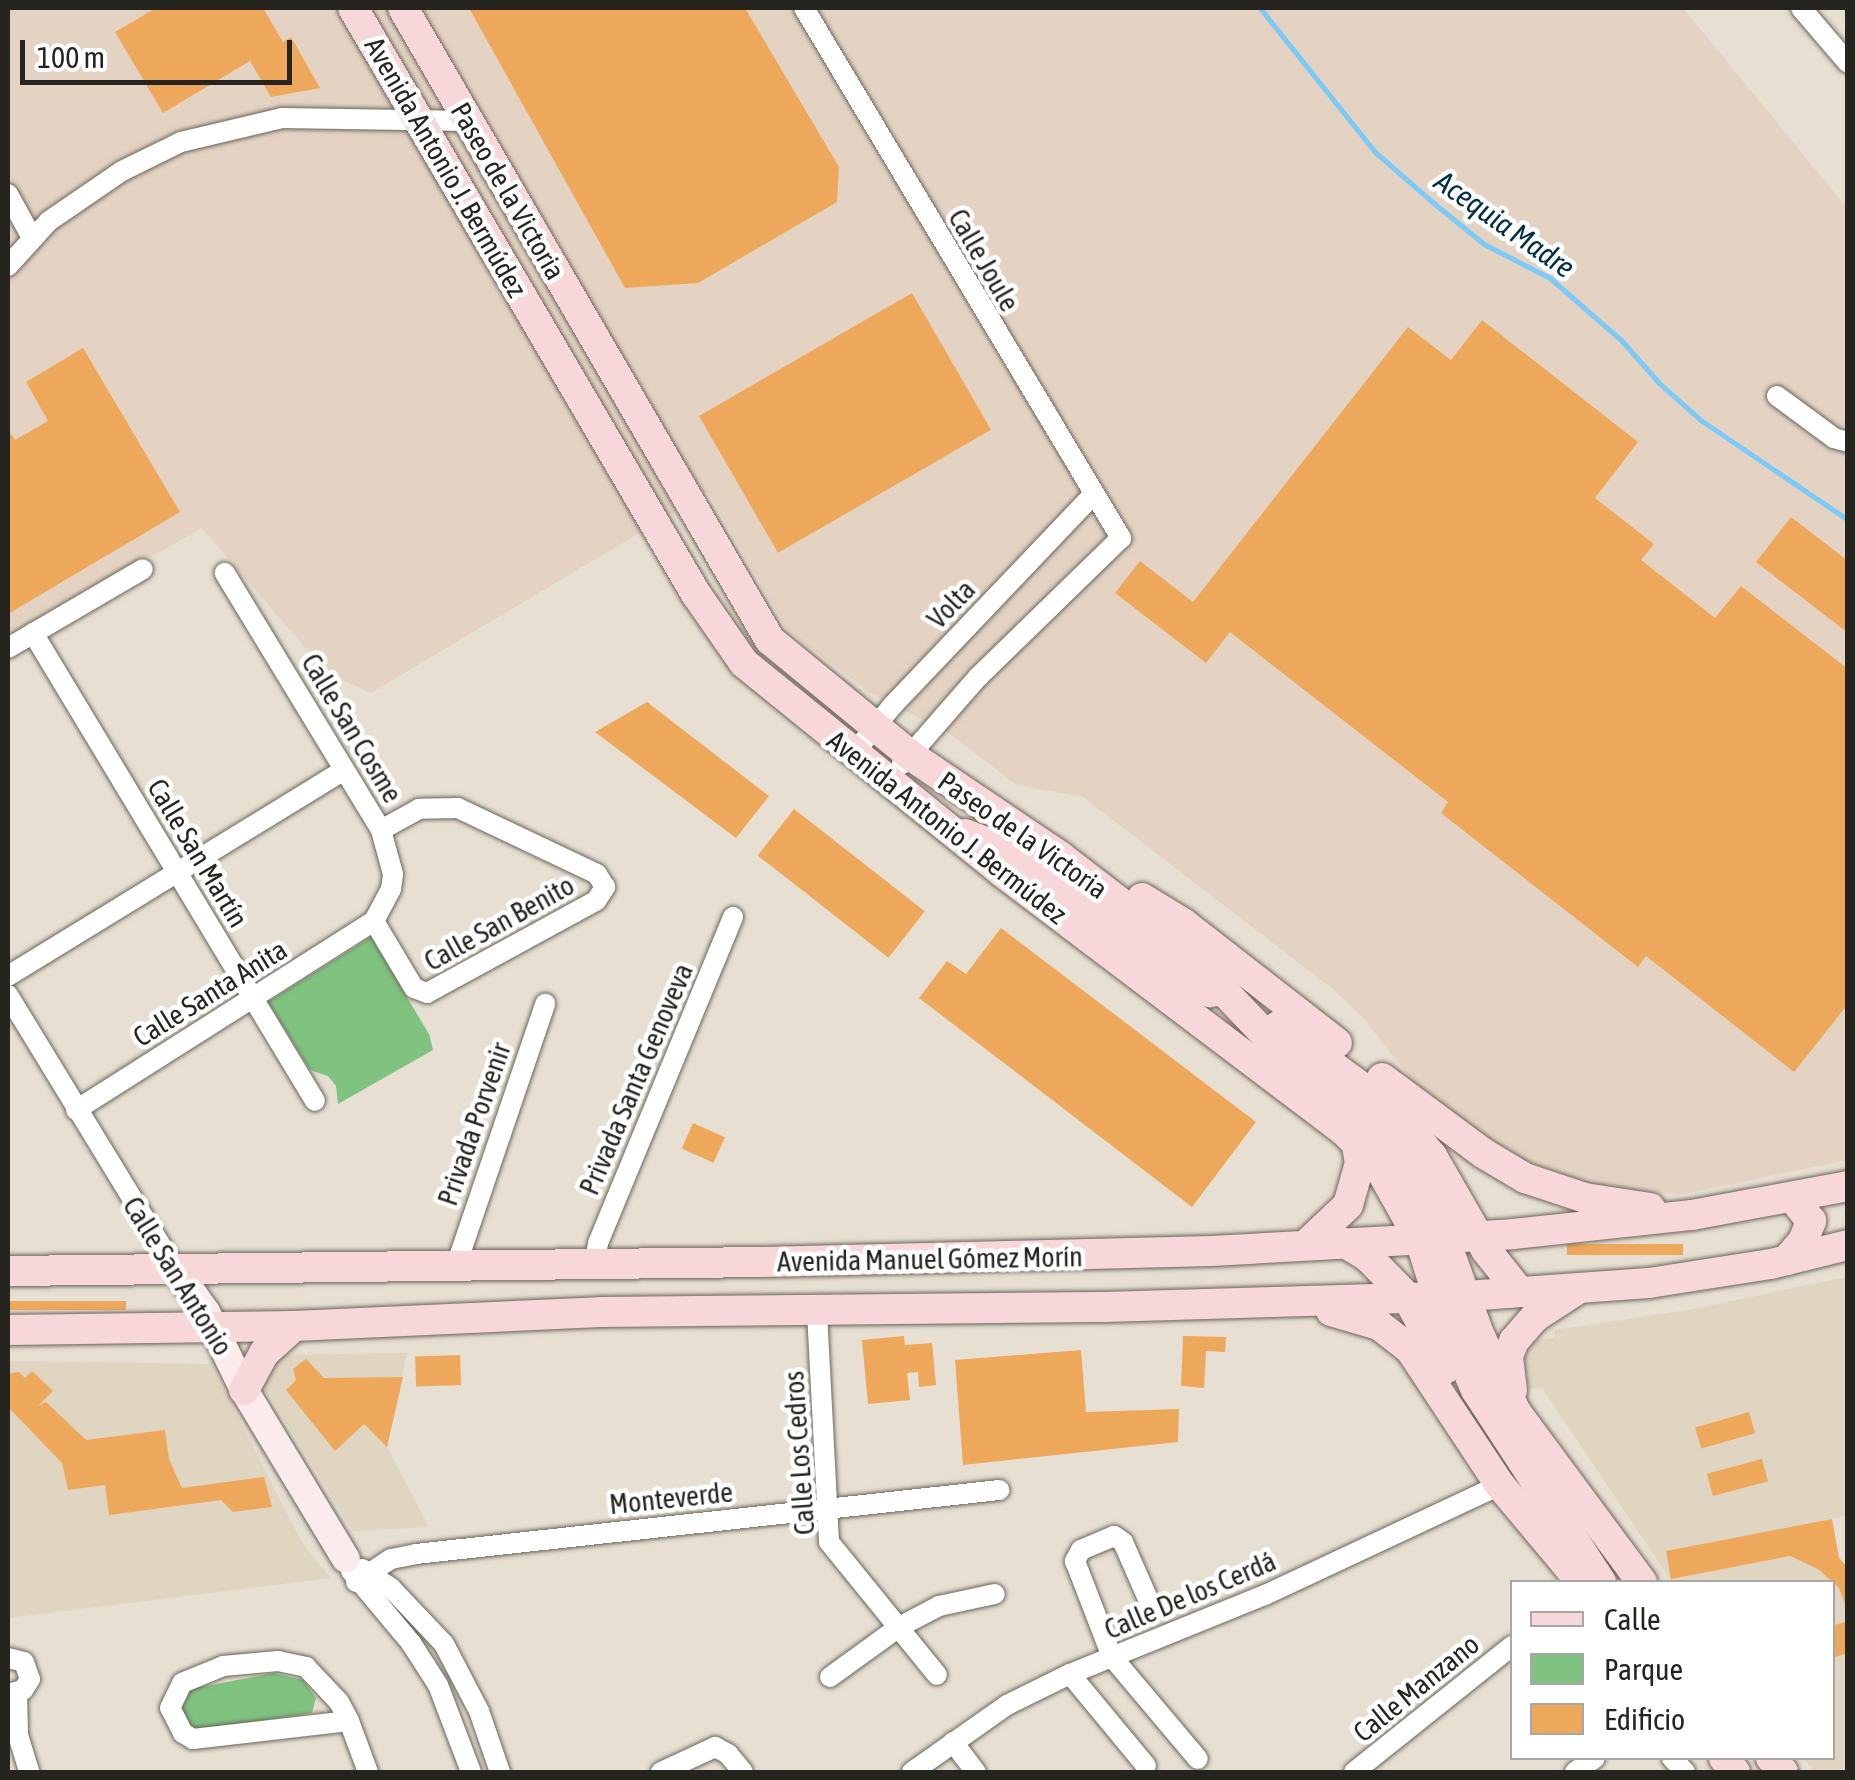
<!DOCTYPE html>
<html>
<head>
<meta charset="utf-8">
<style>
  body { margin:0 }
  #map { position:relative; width:1855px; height:1780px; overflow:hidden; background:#e6dfd2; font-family:"Asap Condensed",sans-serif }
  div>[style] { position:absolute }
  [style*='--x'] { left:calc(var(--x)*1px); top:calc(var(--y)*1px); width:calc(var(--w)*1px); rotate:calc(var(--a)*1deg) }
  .built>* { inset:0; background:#e0d5c1 }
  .industrial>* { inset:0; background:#e4d3c2 }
  .green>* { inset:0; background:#80c381 }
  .stream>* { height:5px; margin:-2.5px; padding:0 2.5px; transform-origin:2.5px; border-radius:2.5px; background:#7bcaf7 }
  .building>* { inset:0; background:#eea85b; transform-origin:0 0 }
  .roads { filter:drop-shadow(0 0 2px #6b655a) drop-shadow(0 0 2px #6b655a) }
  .street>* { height:20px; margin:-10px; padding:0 10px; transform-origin:10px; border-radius:10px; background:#fff }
  .secondary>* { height:28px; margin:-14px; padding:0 14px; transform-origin:14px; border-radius:14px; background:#fbebed }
  .primary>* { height:30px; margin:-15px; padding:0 15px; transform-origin:15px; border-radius:15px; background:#f8d7da }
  span { translate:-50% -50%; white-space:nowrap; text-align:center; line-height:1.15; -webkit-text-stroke:9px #fff; paint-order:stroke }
  .street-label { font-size:28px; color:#26241f }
  .water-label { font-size:30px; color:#002f45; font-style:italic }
  .frame { position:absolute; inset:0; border:10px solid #26241f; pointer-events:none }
  .legend { position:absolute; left:1510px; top:1580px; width:325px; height:180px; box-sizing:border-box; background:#fff; border:2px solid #a8a7a5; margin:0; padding:12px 18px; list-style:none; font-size:30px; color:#26241f }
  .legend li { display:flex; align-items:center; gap:20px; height:50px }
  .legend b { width:50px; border:2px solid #a8a7a5 }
  .scale { position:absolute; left:20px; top:40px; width:272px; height:45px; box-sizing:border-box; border:5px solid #26241f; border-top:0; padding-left:12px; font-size:30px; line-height:35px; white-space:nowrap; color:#26241f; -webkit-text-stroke:8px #fff; paint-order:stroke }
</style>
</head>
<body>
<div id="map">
  <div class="built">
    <div style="clip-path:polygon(1847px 1277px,1847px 1515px,1832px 1519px,1839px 1558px,1847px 1568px,1847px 1772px,1815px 1772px,1803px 1758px,1832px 1758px,1832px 1582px,1672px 1582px,1542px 1388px,1529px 1389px,1525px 1358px,1535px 1340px,1554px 1338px,1555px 1330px,1688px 1310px)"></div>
    <div style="clip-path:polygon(407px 1353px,387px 1447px,429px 1527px,353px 1531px,262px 1383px,276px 1355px)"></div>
    <div style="clip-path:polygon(8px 1361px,211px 1364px,302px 1543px,331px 1578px,8px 1618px)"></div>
  </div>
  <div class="industrial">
    <div style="clip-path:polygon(8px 8px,1683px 8px,1847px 208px,1847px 1160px,1679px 1195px,1599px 1185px,1529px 1169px,1435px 1109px,1365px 1020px,1334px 990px,1083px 797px,1017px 785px,947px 732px,872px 694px,788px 631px,708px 492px,371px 693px,327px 673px,202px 528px,8px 638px)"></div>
  </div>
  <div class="green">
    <div style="clip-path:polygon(371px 937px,429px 1034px,433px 1050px,338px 1104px,336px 1086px,328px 1076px,310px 1070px,268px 1002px)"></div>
    <div style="clip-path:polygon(274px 1673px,303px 1680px,316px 1698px,312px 1713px,191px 1731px,174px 1710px,178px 1697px,195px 1688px)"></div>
  </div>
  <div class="stream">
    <div style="--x:1260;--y:8;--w:184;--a:51.4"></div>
    <div style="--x:1375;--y:152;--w:73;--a:41.1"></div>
    <div style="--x:1430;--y:200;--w:70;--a:39.2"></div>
    <div style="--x:1484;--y:244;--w:74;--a:27.3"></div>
    <div style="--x:1550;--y:278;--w:96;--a:41.2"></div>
    <div style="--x:1622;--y:341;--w:56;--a:48.6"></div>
    <div style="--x:1659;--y:383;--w:57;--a:41.5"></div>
    <div style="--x:1702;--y:421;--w:176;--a:34.1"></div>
  </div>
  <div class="building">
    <div style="clip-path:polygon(156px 8px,263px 8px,283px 42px,291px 37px,320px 88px,271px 97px,250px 61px,163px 113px,115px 32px)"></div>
    <div style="clip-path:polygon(469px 8px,745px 8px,839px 167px,837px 202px,698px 283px,625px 288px)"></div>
    <div style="left:912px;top:293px;width:158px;height:246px;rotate:60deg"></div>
    <div style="clip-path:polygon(1482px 320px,1638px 442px,1595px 498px,1654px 544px,1641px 560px,1715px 618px,1741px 586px,1848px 669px,1848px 1004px,1794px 1072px,1646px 956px,1638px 967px,1441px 813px,1448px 802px,1230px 632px,1206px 663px,1115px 593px,1140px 561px,1193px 602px,1408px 327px,1451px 360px)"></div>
    <div style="clip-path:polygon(83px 348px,180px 512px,8px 614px,8px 436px,11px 434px,15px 440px,48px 421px,26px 382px)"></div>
    <div style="clip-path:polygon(1791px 517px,1848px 561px,1848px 633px,1756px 562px)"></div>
    <div style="clip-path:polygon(647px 702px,769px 796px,736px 838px,595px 732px)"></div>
    <div style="left:794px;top:809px;width:166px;height:59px;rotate:38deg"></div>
    <div style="clip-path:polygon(1001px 928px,1256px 1122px,1192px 1207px,919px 998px,947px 961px,966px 974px)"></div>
    <div style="left:693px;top:1123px;width:35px;height:28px;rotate:24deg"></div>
    <div style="left:1683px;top:1244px;width:11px;height:116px;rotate:90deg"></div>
    <div style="left:126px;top:1301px;width:9px;height:118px;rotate:90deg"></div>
    <div style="clip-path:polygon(904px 1336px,905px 1345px,932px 1343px,936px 1385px,919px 1387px,918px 1372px,907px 1373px,910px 1400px,868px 1404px,862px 1340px)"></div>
    <div style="clip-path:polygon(1183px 1336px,1226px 1337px,1225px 1352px,1206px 1351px,1204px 1388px,1181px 1386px)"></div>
    <div style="clip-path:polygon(1081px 1350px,1086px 1412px,1179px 1409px,1178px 1442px,963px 1465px,955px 1360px)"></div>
    <div style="left:460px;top:1355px;width:30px;height:45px;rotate:88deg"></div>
    <div style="clip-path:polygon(306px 1359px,324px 1378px,403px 1377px,387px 1447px,364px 1424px,335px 1451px,286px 1390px,296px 1380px,293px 1369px)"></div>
    <div style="clip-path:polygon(32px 1371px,53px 1391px,38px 1406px,46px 1402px,86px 1440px,165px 1430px,169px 1459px,182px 1488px,264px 1477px,272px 1507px,233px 1512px,221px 1500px,109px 1515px,105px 1485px,68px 1490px,62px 1463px,8px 1407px,8px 1374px,19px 1372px,25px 1378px)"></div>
    <div style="left:1749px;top:1412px;width:22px;height:56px;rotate:74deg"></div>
    <div style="left:1762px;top:1459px;width:23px;height:57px;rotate:75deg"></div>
    <div style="clip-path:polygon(1832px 1519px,1839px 1558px,1848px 1568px,1848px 1613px,1839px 1588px,1818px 1569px,1790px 1556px,1671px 1579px,1666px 1551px)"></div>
    <div style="clip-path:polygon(1848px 1621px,1848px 1653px,1832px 1658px,1832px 1626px)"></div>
  </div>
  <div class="roads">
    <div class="street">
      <div style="--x:804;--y:8;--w:618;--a:59.12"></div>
      <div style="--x:1121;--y:538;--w:199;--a:135.8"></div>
      <div style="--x:978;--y:677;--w:116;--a:131.1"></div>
      <div style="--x:1801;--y:8;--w:72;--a:49.5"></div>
      <div style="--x:8;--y:194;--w:48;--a:61.3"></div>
      <div style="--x:8;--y:266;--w:61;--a:-47.7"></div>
      <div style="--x:49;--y:221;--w:88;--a:-34.4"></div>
      <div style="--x:122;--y:171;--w:66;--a:-26.2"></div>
      <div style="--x:181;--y:142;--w:104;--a:-13.4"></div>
      <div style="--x:282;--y:118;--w:186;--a:0.9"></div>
      <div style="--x:1777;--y:396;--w:71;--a:36.4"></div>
      <div style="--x:1834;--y:438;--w:15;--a:16"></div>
      <div style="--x:33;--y:633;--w:546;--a:58.93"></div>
      <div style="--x:8;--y:648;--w:156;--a:-30.3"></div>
      <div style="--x:853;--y:754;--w:63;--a:-50.8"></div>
      <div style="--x:893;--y:705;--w:289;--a:-46.4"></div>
      <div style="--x:374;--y:921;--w:78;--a:59.2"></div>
      <div style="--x:414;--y:988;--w:14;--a:21"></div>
      <div style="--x:427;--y:993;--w:192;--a:-28.6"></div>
      <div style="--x:596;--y:901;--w:17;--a:-57"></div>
      <div style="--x:605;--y:887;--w:15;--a:-122"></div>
      <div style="--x:597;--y:874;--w:154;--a:-154.6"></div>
      <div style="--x:458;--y:808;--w:39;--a:179"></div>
      <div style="--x:419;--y:809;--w:43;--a:151.1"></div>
      <div style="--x:8;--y:976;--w:394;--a:-31.5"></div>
      <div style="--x:8;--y:995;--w:319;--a:58.6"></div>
      <div style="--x:76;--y:1110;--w:353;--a:-32.4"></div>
      <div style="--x:374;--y:921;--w:36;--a:-62"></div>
      <div style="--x:391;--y:889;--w:15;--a:-82"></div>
      <div style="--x:393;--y:874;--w:46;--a:-105.3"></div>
      <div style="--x:381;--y:830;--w:301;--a:-121.3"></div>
      <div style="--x:595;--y:1262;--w:19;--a:-81"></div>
      <div style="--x:598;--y:1243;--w:353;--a:-67.5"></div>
      <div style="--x:457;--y:1263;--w:274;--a:-71.2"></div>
      <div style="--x:817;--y:1312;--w:230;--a:87"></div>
      <div style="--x:829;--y:1542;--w:171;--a:50.9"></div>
      <div style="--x:362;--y:1569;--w:35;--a:33"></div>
      <div style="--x:391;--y:1588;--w:77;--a:46.6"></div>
      <div style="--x:444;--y:1644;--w:76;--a:62.4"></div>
      <div style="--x:479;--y:1711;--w:65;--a:71"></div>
      <div style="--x:351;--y:1571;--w:94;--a:50.2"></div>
      <div style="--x:411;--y:1643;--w:50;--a:57.3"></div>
      <div style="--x:438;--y:1685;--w:93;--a:69.2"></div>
      <div style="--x:356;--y:1582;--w:42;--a:-33.3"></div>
      <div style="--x:391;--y:1559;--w:25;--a:-11"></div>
      <div style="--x:416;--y:1554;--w:587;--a:-6.26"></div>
      <div style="--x:1148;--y:1599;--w:62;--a:-113.7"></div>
      <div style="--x:1123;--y:1542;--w:11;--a:-146"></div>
      <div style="--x:1114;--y:1536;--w:36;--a:157"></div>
      <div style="--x:1081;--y:1550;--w:13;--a:119"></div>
      <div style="--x:1075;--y:1561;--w:103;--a:68.9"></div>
      <div style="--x:1112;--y:1657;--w:133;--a:49.9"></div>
      <div style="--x:8;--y:1658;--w:16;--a:14"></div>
      <div style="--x:24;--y:1662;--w:18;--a:71"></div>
      <div style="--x:30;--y:1679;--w:13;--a:122"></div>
      <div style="--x:23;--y:1690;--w:16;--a:165"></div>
      <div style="--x:1070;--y:1674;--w:119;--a:50.4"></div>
      <div style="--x:830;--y:1677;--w:85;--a:-35.9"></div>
      <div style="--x:899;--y:1627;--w:45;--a:-27.7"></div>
      <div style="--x:939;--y:1606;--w:57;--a:-12.1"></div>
      <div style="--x:17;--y:1693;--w:42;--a:88.6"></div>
      <div style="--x:18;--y:1735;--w:39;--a:73"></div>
      <div style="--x:349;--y:1721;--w:157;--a:173.4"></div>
      <div style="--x:193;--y:1739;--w:12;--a:-149"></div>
      <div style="--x:183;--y:1733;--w:28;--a:-117"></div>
      <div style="--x:170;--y:1708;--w:28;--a:-64"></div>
      <div style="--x:182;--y:1683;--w:44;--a:-22.5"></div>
      <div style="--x:223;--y:1666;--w:55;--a:-5.2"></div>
      <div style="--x:278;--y:1661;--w:29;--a:12"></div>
      <div style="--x:306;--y:1667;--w:48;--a:46.7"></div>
      <div style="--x:339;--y:1702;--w:21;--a:62"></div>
      <div style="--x:349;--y:1721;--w:54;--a:69.6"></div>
      <div style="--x:953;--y:1742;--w:38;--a:53"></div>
      <div style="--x:1672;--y:1758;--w:19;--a:47"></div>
      <div style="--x:661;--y:1772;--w:60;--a:-24.8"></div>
      <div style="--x:715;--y:1747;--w:15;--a:28"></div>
      <div style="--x:728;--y:1754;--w:23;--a:50"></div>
      <div style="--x:912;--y:1772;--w:116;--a:-35.2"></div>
      <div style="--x:1007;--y:1705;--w:70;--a:-26.2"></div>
      <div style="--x:1070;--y:1674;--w:210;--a:-22.1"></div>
      <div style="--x:1265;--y:1595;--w:259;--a:-25.1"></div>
      <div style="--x:1354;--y:1772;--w:202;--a:-38.6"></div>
      <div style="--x:1575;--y:1772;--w:24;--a:-35"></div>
    </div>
    <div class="secondary">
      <div style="--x:174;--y:1267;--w:55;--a:54.6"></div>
      <div style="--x:206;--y:1312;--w:87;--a:64"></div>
      <div style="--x:244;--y:1390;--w:197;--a:58.9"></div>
    </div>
    <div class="primary">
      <div style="--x:353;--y:8;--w:679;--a:59.66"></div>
      <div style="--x:696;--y:594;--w:84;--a:55.2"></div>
      <div style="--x:744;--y:663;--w:332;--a:39"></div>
      <div style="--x:1002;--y:872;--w:425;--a:37.1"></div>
      <div style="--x:1341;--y:1128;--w:49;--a:44.2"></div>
      <div style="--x:1376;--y:1162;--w:90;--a:60.6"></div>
      <div style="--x:1420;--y:1240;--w:86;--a:72.4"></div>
      <div style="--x:1446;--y:1322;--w:74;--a:66.2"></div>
      <div style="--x:1476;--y:1390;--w:229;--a:56.9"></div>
      <div style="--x:403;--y:8;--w:731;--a:59.86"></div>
      <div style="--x:770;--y:640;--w:181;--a:39.4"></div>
      <div style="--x:910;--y:755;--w:182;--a:34"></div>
      <div style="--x:1061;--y:857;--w:163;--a:37.5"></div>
      <div style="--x:1190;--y:956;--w:130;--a:46.2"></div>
      <div style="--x:1280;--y:1050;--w:153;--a:40.5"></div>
      <div style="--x:1396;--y:1149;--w:69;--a:57.5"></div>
      <div style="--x:1433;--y:1207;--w:135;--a:70.1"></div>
      <div style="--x:1479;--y:1334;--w:86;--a:64.6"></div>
      <div style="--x:1516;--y:1412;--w:212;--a:53.5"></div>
      <div style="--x:965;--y:834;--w:57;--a:20.7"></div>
      <div style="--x:1018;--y:854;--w:212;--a:36.8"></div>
      <div style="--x:1188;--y:981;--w:25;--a:27"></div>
      <div style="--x:1142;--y:898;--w:48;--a:31.4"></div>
      <div style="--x:1183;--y:923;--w:195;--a:37.9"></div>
      <div style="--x:1278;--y:1026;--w:141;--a:36.1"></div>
      <div style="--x:1392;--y:1109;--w:62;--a:49.6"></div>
      <div style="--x:1432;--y:1156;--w:108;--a:60.1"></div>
      <div style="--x:1486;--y:1250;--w:53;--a:51.2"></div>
      <div style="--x:1382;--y:1078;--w:126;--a:36.6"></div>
      <div style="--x:1483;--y:1153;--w:49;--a:30.8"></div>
      <div style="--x:1525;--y:1178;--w:63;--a:18.4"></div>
      <div style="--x:1585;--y:1198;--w:66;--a:8.7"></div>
      <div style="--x:1308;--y:1243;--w:55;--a:-43.5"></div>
      <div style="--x:1348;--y:1205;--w:44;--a:-74.1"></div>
      <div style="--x:1360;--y:1163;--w:23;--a:-100"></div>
      <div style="--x:1345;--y:1243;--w:27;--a:31"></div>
      <div style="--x:1368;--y:1257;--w:57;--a:45.7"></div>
      <div style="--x:1408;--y:1298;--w:80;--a:62.5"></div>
      <div style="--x:1787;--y:1260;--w:25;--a:-50"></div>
      <div style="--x:1803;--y:1241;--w:22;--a:-68"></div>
      <div style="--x:1811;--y:1221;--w:29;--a:-128"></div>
      <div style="--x:8;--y:1271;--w:754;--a:-0.68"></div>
      <div style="--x:762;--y:1262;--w:450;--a:-1.4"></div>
      <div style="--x:1212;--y:1251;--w:301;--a:-3.2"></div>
      <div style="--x:1513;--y:1234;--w:180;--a:-6.1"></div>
      <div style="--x:1692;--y:1215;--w:159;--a:-10.5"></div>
      <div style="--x:1331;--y:1311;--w:50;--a:16.3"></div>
      <div style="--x:1379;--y:1325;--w:39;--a:38"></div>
      <div style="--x:1410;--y:1349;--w:163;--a:56.5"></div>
      <div style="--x:1500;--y:1485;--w:126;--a:50.1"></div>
      <div style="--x:8;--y:1330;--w:286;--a:-0.8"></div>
      <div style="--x:294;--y:1326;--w:306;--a:-2.6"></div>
      <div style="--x:600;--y:1312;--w:505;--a:-0.57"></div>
      <div style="--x:1105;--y:1307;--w:361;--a:-1.7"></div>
      <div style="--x:1466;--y:1296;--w:183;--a:-4.1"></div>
      <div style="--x:1649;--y:1283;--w:123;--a:-8.9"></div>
      <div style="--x:1771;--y:1264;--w:79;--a:-13.9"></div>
      <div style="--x:244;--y:1390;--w:42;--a:-61.6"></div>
      <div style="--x:264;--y:1353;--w:40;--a:-42"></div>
      <div style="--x:1512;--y:1390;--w:34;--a:-97"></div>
      <div style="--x:1508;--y:1356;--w:16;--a:-68"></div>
      <div style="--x:1514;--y:1341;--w:32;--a:-49"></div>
      <div style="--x:1535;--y:1317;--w:51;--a:-33.1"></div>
      <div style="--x:1724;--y:1758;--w:18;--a:52"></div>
      <div style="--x:1771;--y:1758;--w:18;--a:49"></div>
    </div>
  </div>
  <div class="street-label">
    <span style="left:446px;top:167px;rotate:60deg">Avenida Antonio J. Bermúdez</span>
    <span style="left:508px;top:191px;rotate:60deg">Paseo de la Victoria</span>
    <span style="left:984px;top:260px;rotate:60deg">Calle Joule</span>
    <span style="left:951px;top:604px;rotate:-46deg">Volta</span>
    <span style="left:352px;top:728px;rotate:59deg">Calle San Cosme</span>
    <span style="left:947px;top:827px;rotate:38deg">Avenida Antonio J. Bermúdez</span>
    <span style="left:1023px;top:835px;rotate:35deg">Paseo de la Victoria</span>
    <span style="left:198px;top:853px;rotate:59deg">Calle San Martín</span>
    <span style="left:499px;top:923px;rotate:-29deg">Calle San Benito</span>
    <span style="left:210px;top:993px;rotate:-32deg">Calle Santa Anita</span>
    <span style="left:636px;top:1079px;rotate:-67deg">Privada Santa Genoveva</span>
    <span style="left:474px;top:1124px;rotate:-71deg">Privada Porvenir</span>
    <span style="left:930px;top:1259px;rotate:-1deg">Avenida Manuel Gómez Morín</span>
    <span style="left:178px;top:1276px;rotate:58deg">Calle San Antonio</span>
    <span style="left:799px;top:1453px;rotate:-94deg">Calle Los Cedros</span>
    <span style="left:671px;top:1498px;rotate:-6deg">Monteverde</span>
    <span style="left:1190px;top:1595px;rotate:-23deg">Calle De los Cerdá</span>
    <span style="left:1416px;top:1688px;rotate:-39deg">Calle Manzano</span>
  </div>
  <div class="water-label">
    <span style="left:1505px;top:224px;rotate:35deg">Acequia Madre</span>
  </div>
  <div class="frame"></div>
  <ul class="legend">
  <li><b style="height:12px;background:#f8d7da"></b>Calle</li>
  <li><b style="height:28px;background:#80c381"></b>Parque</li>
  <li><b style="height:28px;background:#eea85b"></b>Edificio</li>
  </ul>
  <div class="scale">100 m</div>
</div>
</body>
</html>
